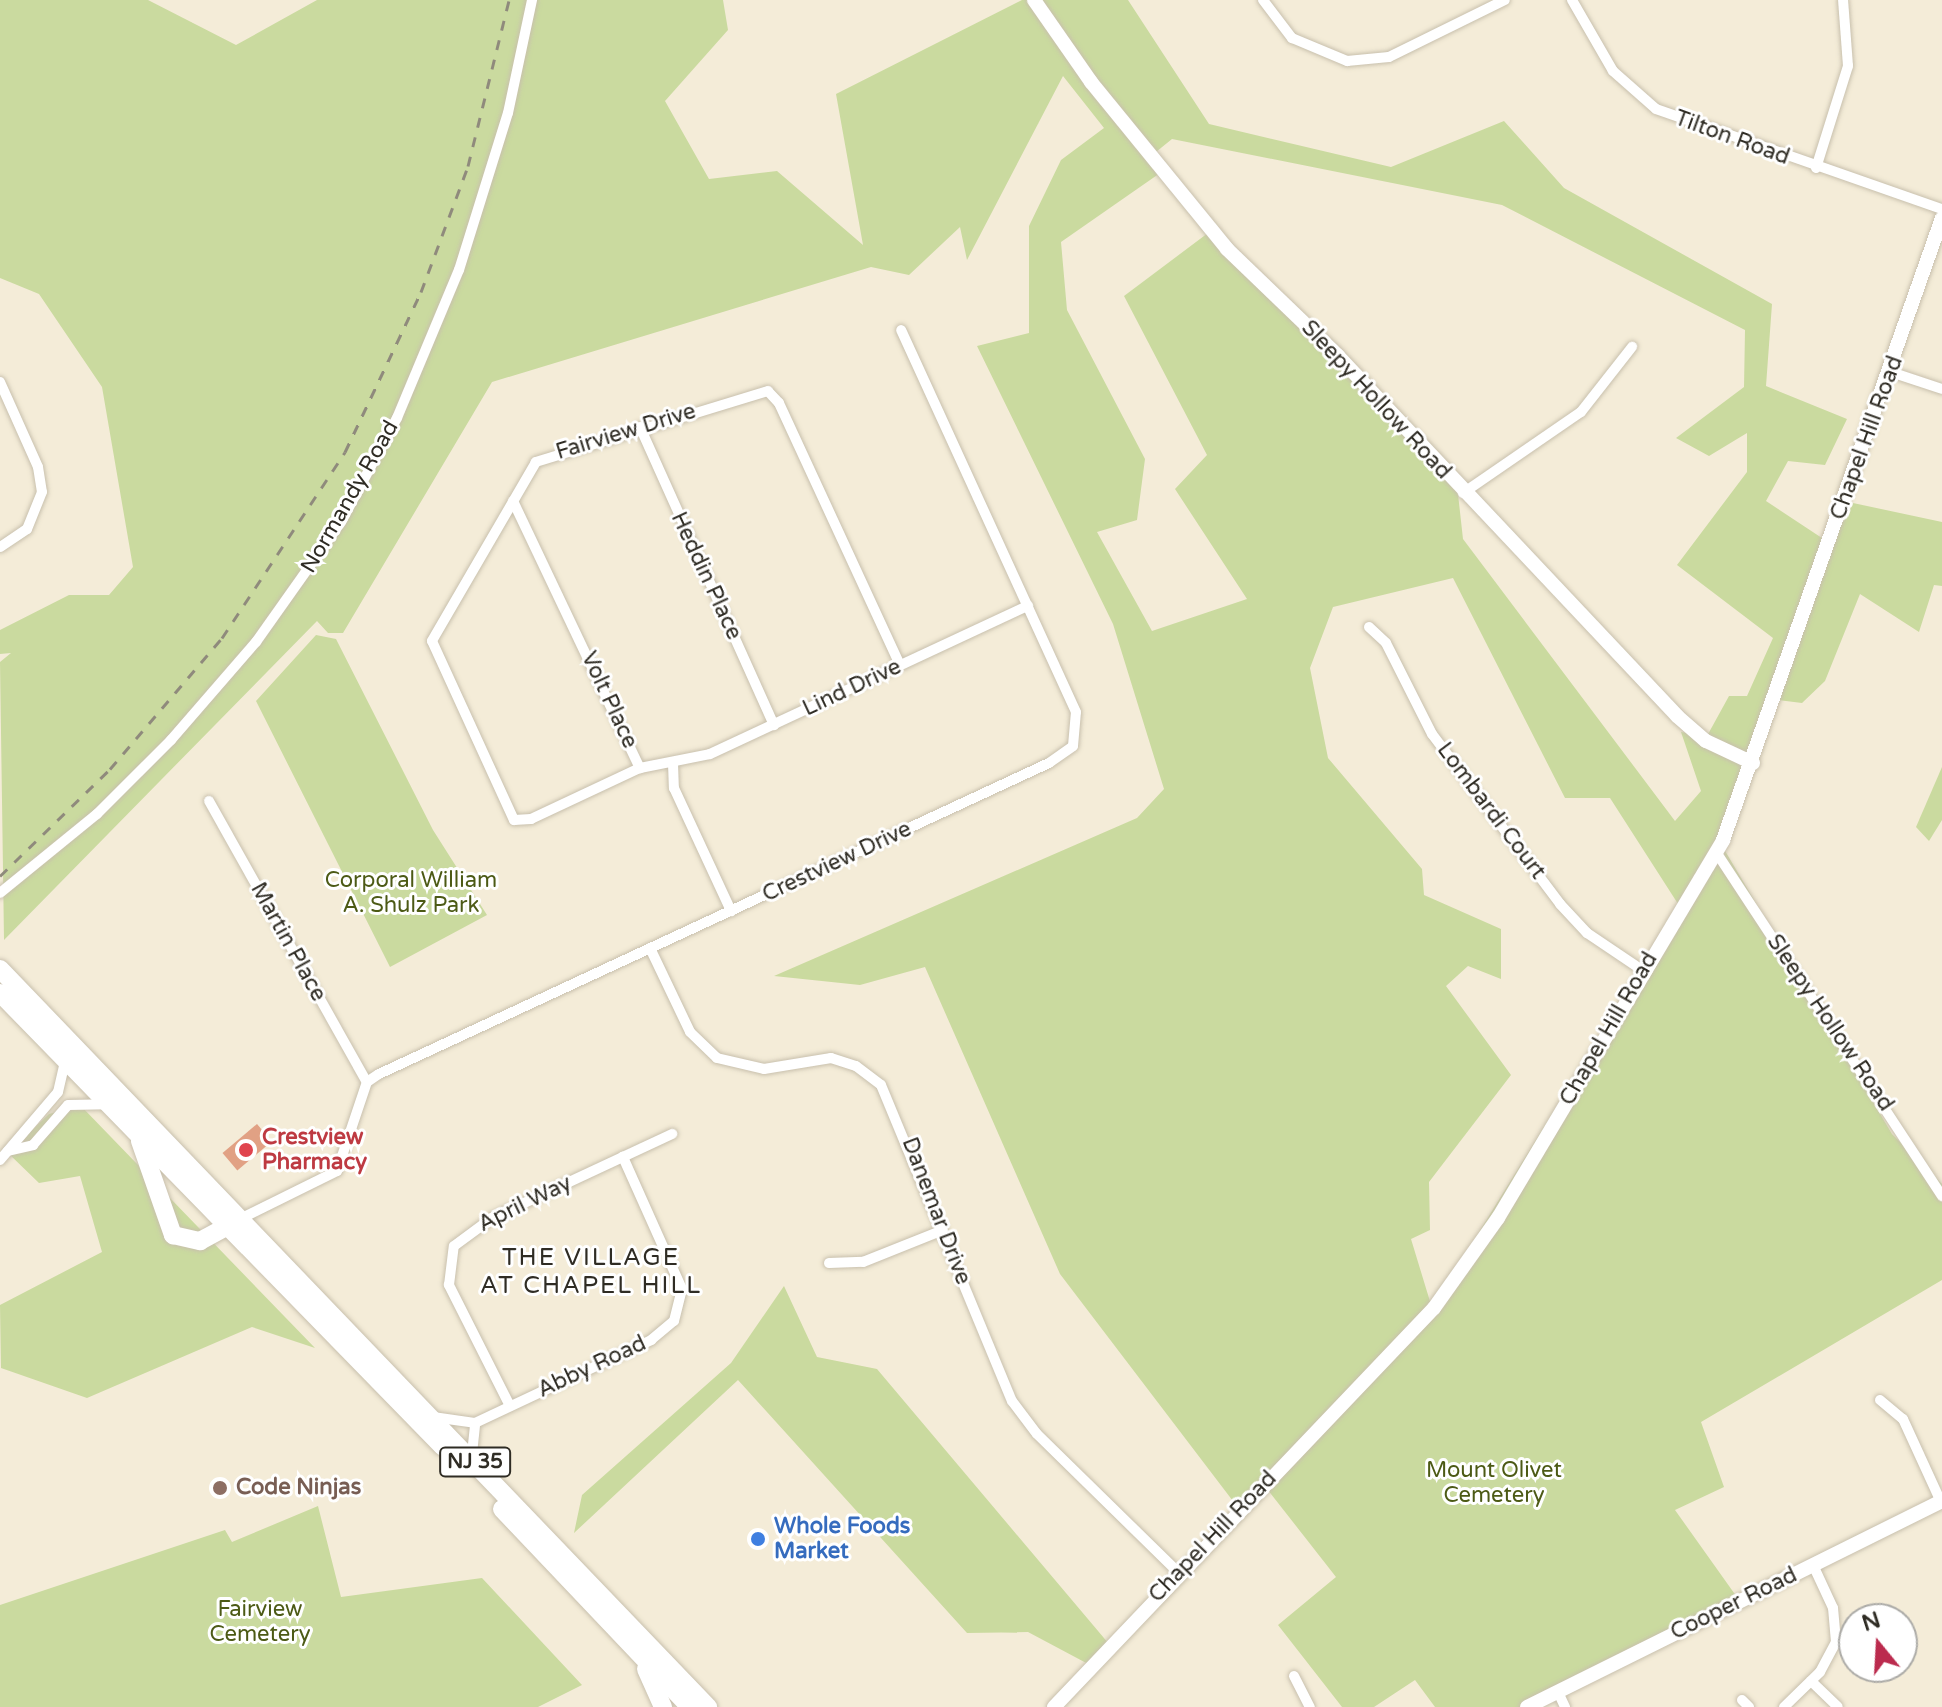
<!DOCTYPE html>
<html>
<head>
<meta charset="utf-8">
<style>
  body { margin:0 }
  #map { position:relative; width:1942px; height:1707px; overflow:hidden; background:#f4ecd8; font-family:"Varela Round",sans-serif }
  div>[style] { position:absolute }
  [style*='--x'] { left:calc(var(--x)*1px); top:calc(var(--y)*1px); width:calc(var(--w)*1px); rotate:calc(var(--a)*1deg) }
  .green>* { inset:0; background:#cada9f }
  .building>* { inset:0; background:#e1a184; transform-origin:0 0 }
  .roads { filter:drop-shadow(0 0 2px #c8c0ad) drop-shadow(0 0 2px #c8c0ad) }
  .street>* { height:10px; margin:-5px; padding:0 5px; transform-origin:5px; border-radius:5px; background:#fff }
  .secondary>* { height:14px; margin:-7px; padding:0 7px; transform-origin:7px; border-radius:7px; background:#fff }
  .highway>* { height:18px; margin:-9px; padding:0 9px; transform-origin:9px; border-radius:9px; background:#fff }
  .rail>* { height:3px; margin-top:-1.5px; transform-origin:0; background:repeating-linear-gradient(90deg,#8f8a7c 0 10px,transparent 0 20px) }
  .dots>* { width:22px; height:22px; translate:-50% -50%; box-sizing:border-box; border:4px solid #fff; border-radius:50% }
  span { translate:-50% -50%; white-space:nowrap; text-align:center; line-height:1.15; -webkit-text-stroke:6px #fff; paint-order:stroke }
  .shield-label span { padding:2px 6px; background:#fff; border:2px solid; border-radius:6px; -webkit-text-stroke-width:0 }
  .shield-label { font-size:20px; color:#2f2c24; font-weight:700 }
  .street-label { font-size:22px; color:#2f2c24 }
  .park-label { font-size:22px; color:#4c5a15 }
  .health-label { font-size:22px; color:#be3a42; font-weight:700 }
  .left { translate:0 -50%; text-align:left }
  .education-label { font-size:22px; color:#785e54; font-weight:700 }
  .shop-label { font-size:22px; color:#366cbe; font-weight:700 }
  .neighbourhood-label { font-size:24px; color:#2f2c24; letter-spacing:2px }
  .north { position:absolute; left:1838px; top:1603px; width:80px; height:80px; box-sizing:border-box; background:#fff; border:2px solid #acaba7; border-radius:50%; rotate:342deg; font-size:22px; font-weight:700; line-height:32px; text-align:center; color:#2f2c24 }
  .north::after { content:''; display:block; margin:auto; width:28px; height:36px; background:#bb2b4e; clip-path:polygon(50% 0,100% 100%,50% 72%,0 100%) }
</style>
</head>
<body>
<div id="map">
  <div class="green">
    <div style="clip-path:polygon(evenodd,0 0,148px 0,236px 45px,317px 0,723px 0,728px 30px,665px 101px,709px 179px,777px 171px,863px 245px,836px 94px,1022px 0,1128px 0,1209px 124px,1391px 167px,1504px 121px,1564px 188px,1772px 304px,1766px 386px,1847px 419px,1825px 465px,1788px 461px,1766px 501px,1831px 544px,1853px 503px,1942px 522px,1942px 586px,1934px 585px,1919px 632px,1860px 594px,1825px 681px,1802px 703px,1777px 700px,1718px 839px,1892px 1134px,1942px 1184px,1942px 1280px,1701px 1422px,1724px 1487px,1675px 1510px,1739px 1600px,1523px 1707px,1435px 1707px,1415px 1680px,1374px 1707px,1342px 1707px,1278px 1625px,1336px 1577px,1264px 1485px,1239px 1509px,1060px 1274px,925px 967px,860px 985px,774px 976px,1137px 818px,1164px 789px,1113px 624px,977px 346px,1029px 333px,1029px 226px,1061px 160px,1104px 128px,1063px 76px,967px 260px,960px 227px,909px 275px,871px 267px,492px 382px,343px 633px,328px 633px,317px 621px,4px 940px,0 662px,11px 653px,0 654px,0 630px,69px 595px,109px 595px,133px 567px,102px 387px,39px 294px,0 278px,0 0,1172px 139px,1502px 205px,1745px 330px,1744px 387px,1676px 438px,1709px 456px,1747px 433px,1747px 472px,1677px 565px,1773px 638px,1747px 696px,1729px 696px,1707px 736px,1681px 732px,1701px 791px,1675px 821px,1463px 539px,1457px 485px,1212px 230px,1124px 296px,1207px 455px,1175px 489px,1247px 599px,1152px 631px,1097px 532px,1137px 520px,1145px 459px,1067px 310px,1061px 242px,1163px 171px,1151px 156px,1172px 139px,0 0,1453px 578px,1565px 798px,1610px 798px,1680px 907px,1432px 1308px,1411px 1239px,1430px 1230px,1429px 1182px,1511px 1075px,1446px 986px,1468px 966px,1501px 979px,1501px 929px,1424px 895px,1422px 869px,1328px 758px,1310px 668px,1333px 607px,1453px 578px)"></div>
    <div style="clip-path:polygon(316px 635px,336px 639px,433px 830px,487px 915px,390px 967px,256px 701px)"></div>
    <div style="clip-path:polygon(1942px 767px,1942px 820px,1929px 841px,1916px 827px)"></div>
    <div style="clip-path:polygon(81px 1106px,315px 1348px,252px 1327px,87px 1398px,1px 1368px,0 1305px,102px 1252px,80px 1176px,39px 1183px,8px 1153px,49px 1114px)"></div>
    <div style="clip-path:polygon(784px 1286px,817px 1357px,877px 1369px,1109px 1644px,1090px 1665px,1028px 1632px,967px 1633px,738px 1380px,574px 1533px,582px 1495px,731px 1363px)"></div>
    <div style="clip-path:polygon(318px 1506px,341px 1597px,482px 1578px,582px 1685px,538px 1707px,0 1707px,0 1605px,225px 1530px,232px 1542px)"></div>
  </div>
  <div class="building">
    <div style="left:257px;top:1124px;width:23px;height:45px;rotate:50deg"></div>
  </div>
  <div class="roads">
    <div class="street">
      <div style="--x:1263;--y:0;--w:48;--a:52.7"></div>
      <div style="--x:1292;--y:38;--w:60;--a:22.7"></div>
      <div style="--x:1347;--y:61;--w:42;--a:-5.4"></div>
      <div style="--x:1389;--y:57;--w:129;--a:-26.2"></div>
      <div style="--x:1572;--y:0;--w:82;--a:60"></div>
      <div style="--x:1613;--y:71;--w:57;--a:41.5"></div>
      <div style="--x:1656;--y:109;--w:303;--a:19.3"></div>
      <div style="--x:1816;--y:168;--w:107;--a:-72.6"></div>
      <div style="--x:1848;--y:66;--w:66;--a:-94.3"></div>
      <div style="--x:1891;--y:372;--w:54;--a:18.4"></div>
      <div style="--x:0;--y:382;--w:93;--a:65.9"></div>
      <div style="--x:38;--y:467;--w:25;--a:81"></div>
      <div style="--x:42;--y:492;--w:40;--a:112"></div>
      <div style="--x:27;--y:529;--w:32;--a:146"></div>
      <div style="--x:640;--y:427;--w:327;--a:65.8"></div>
      <div style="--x:1463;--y:493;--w:143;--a:-34.5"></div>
      <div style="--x:1581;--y:412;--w:83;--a:-51.9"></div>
      <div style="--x:513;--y:501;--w:296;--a:64.6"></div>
      <div style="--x:1369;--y:627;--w:23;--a:43"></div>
      <div style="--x:1386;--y:643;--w:102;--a:63.2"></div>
      <div style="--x:1432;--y:734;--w:213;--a:53"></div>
      <div style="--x:1560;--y:904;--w:40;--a:47"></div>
      <div style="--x:1587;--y:933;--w:66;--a:33.9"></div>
      <div style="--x:900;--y:665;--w:289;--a:-114.8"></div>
      <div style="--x:779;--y:403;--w:16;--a:-133"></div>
      <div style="--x:768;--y:391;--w:243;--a:163"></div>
      <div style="--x:536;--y:462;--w:207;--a:120.2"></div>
      <div style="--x:432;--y:641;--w:197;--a:65.4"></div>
      <div style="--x:514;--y:820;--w:17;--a:-3"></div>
      <div style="--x:531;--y:819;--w:120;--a:-25.1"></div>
      <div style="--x:640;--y:768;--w:71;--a:-11.3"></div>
      <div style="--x:710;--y:754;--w:351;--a:-25"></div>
      <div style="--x:673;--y:763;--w:25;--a:88"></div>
      <div style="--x:674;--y:788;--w:136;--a:65.1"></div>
      <div style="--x:209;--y:801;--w:322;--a:60.7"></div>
      <div style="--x:1716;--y:852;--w:412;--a:56.7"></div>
      <div style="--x:0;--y:893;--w:125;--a:-39.2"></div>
      <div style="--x:97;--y:814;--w:105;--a:-45"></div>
      <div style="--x:171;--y:740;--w:130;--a:-49.1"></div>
      <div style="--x:256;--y:642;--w:147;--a:-54.7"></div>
      <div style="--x:341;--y:522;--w:118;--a:-61.7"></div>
      <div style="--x:397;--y:418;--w:160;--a:-67.3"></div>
      <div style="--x:459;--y:270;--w:164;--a:-72.7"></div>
      <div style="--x:508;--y:113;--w:116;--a:-78"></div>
      <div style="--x:650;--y:948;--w:93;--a:64.5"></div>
      <div style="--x:690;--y:1032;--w:37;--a:44"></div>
      <div style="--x:717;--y:1058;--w:48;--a:13.2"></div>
      <div style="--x:764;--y:1069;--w:68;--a:-9.3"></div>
      <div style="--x:831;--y:1058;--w:26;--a:18"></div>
      <div style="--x:856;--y:1066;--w:31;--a:37"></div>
      <div style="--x:881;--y:1085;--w:342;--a:67.5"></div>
      <div style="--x:1012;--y:1401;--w:41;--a:52.9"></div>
      <div style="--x:1037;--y:1434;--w:197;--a:44.4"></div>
      <div style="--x:8;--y:1151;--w:26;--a:-13"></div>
      <div style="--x:33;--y:1145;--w:53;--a:-48.8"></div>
      <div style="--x:68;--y:1105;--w:39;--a:-1"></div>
      <div style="--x:0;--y:1160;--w:89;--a:-49.5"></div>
      <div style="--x:58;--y:1092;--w:32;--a:-77"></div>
      <div style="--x:242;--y:1218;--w:106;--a:-26.3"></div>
      <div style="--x:337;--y:1171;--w:94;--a:-71.4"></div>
      <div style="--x:367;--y:1082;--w:14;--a:-34"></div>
      <div style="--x:379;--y:1074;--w:739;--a:-24.9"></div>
      <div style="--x:1049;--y:763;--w:29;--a:-35"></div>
      <div style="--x:1073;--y:746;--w:34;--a:-85"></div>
      <div style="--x:1076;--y:712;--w:420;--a:-114.6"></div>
      <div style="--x:829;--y:1263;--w:34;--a:-2"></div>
      <div style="--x:863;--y:1262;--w:86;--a:-21.8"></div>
      <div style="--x:1880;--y:1400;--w:30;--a:40"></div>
      <div style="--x:1903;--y:1419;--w:91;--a:65.4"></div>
      <div style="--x:510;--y:1406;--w:136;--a:-116.8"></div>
      <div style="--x:449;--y:1285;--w:39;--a:-83"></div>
      <div style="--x:454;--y:1246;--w:47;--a:-36.4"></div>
      <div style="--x:492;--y:1218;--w:199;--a:-25"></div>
      <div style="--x:433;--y:1417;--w:42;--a:8.1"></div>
      <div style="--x:475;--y:1423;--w:195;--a:-25.2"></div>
      <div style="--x:651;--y:1340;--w:30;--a:-40"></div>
      <div style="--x:674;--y:1321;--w:33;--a:-76"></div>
      <div style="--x:682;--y:1289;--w:145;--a:-114.1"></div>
      <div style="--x:472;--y:1454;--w:31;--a:-84"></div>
      <div style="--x:1294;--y:1676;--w:35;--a:63"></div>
      <div style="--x:1811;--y:1681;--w:37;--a:44"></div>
      <div style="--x:1558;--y:1692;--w:17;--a:65"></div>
      <div style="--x:1742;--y:1700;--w:10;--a:45"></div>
      <div style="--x:1784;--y:1707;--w:50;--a:-44.2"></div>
      <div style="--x:1820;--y:1672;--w:34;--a:-62"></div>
      <div style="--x:1836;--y:1642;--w:34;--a:-95"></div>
      <div style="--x:1833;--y:1608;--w:47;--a:-114.9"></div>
    </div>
    <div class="secondary">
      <div style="--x:1034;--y:0;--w:100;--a:55.2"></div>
      <div style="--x:1091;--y:82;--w:215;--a:50.8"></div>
      <div style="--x:1227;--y:249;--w:154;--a:43.9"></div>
      <div style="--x:1338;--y:356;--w:494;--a:46.7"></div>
      <div style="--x:1677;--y:716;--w:38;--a:41"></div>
      <div style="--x:1706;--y:741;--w:52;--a:25.1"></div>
      <div style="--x:1054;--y:1707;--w:551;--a:-46.4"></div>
      <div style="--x:1434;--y:1308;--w:110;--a:-54.6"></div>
      <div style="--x:1498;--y:1218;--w:440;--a:-59.2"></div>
      <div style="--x:1723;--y:840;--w:659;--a:-70.6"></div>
      <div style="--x:1527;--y:1707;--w:463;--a:-26.4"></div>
    </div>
    <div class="highway">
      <div style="--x:0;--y:969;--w:1023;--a:46.19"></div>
      <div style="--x:0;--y:993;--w:634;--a:45.7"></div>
      <div style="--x:140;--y:1141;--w:100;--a:70.7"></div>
      <div style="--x:173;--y:1235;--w:28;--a:13"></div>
      <div style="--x:200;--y:1241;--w:44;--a:-28.3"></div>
      <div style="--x:502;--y:1509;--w:273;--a:46.5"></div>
      <div style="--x:646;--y:1669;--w:42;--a:65.9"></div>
    </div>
  </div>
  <div class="rail">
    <div style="--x:0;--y:876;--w:153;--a:-44.2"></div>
    <div style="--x:110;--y:769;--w:172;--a:-49.5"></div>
    <div style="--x:222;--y:638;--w:223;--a:-56.5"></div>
    <div style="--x:345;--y:452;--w:177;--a:-64.6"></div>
    <div style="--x:421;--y:292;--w:134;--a:-69.5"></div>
    <div style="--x:468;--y:166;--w:171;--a:-76.1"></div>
  </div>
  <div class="dots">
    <div style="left:246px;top:1150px;background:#e0444e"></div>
    <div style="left:220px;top:1488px;background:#8d6e63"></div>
    <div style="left:758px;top:1539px;background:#3f7fe0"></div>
  </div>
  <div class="shield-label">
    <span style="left:475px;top:1462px">NJ 35</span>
  </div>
  <div class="street-label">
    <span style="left:1732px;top:138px;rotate:20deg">Tilton Road</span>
    <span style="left:1376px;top:400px;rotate:47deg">Sleepy Hollow Road</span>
    <span style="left:626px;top:432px;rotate:-17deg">Fairview Drive</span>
    <span style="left:1867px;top:438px;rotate:-70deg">Chapel Hill Road</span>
    <span style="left:350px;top:497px;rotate:-60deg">Normandy Road</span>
    <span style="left:706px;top:576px;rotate:65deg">Heddin Place</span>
    <span style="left:852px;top:688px;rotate:-25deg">Lind Drive</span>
    <span style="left:609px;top:700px;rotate:65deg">Volt Place</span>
    <span style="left:1491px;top:811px;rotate:53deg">Lombardi Court</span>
    <span style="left:837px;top:862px;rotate:-25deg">Crestview Drive</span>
    <span style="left:288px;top:942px;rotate:61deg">Martin Place</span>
    <span style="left:1830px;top:1023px;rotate:56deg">Sleepy Hollow Road</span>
    <span style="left:1609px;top:1029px;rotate:-60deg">Chapel Hill Road</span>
    <span style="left:525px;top:1204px;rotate:-26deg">April Way</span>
    <span style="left:936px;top:1211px;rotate:69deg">Danemar Drive</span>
    <span style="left:592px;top:1367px;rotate:-25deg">Abby Road</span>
    <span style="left:1213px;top:1537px;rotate:-46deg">Chapel Hill Road</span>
    <span style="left:1734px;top:1604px;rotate:-26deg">Cooper Road</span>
  </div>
  <div class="park-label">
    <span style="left:411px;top:893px">Corporal William<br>A. Shulz Park</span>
    <span style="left:1494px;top:1483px">Mount Olivet<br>Cemetery</span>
    <span style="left:260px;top:1622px">Fairview<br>Cemetery</span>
  </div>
  <div class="health-label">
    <span class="left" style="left:262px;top:1150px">Crestview<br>Pharmacy</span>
  </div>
  <div class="education-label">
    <span class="left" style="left:236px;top:1488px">Code Ninjas</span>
  </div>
  <div class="shop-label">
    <span class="left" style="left:774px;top:1539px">Whole Foods<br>Market</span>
  </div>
  <div class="neighbourhood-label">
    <span style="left:591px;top:1272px">THE VILLAGE<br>AT CHAPEL HILL</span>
  </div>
  <div class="north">N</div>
</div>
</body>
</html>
